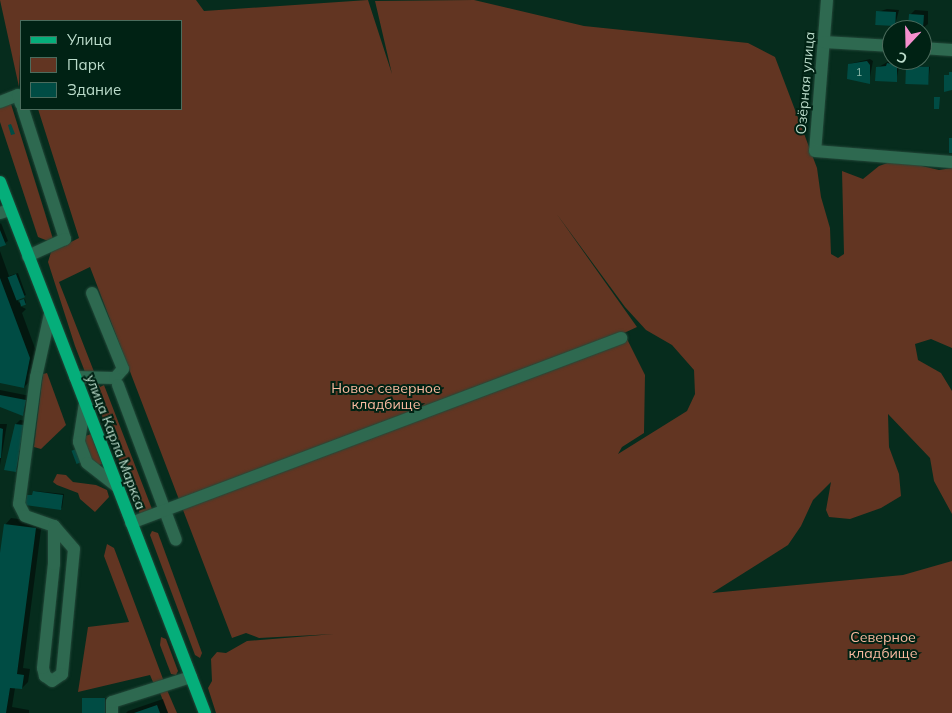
<!DOCTYPE html>
<html>
<head>
<meta charset="utf-8">
<style>
  body { margin:0 }
  #map { position:relative; width:952px; height:713px; overflow:hidden; background:#062c1d; font-family:Mulish,sans-serif }
  div>[style] { position:absolute }
  [style*='--x'] { left:calc(var(--x)*1px); top:calc(var(--y)*1px); width:calc(var(--w)*1px); rotate:calc(var(--a)*1deg) }
  .green>* { inset:0; background:#623522 }
  .shadow>* { inset:0; background:#0007; transform-origin:0 0 }
  .building>* { inset:0; background:#004c44; transform-origin:0 0 }
  .roads { filter:drop-shadow(0 0 1px #234839) drop-shadow(0 0 1px #234839) }
  .minor>* { height:12px; margin:-6px; padding:0 6px; transform-origin:6px; border-radius:6px; background:#2e6950 }
  .major>* { height:12px; margin:-6px; padding:0 6px; transform-origin:6px; border-radius:6px; background:#05ae7a }
  span { translate:-50% -50%; white-space:nowrap; text-align:center; line-height:1.15; -webkit-text-stroke:4px #002214; paint-order:stroke }
  .number-label { font-size:11px; color:#8cb8a9 }
  .number-label span { -webkit-text-stroke-width:0 }
  .street-label { font-size:14px; color:#bbdccb }
  .park-label { font-size:14px; color:#f9baa0 }
  .legend { position:absolute; left:20px; top:20px; width:162px; height:90px; box-sizing:border-box; background:#002214; border:1px solid #4b6c5d; margin:0; padding:6px 9px; list-style:none; font-size:15px; color:#bbdccb }
  .legend li { display:flex; align-items:center; gap:10px; height:25px }
  .legend b { width:25px; border:1px solid #4b6c5d }
  .north { position:absolute; left:882px; top:20px; width:50px; height:50px; box-sizing:border-box; background:#002214; border:1px solid #4b6c5d; border-radius:50%; rotate:201deg; font-size:14px; font-weight:700; line-height:20px; text-align:center; color:#bbdccb }
  .north::after { content:''; display:block; margin:auto; width:18px; height:22px; background:#f690cf; clip-path:polygon(50% 0,100% 100%,50% 72%,0 100%) }
</style>
</head>
<body>
<div id="map">
  <div class="green">
    <div style="clip-path:polygon(evenodd,0 0,196px 0,204px 11px,368px 0,392px 74px,375px 1px,474px 0,584px 26px,748px 43px,775px 57px,817px 168px,821px 197px,830px 228px,831px 254px,838px 258px,844px 254px,842px 171px,863px 179px,879px 166px,896px 160px,939px 170px,952px 168px,952px 348px,931px 339px,915px 344px,918px 360px,941px 373px,952px 391px,952px 514px,934px 481px,930px 458px,888px 414px,889px 447px,899px 474px,901px 496px,881px 508px,850px 519px,829px 517px,826px 510px,831px 482px,813px 500px,801px 526px,788px 545px,712px 593px,903px 575px,952px 561px,952px 713px,216px 713px,208px 688px,212px 681px,211px 659px,217px 652px,226px 653px,247px 641px,334px 634px,259px 638px,246px 633px,232px 638px,90px 267px,59px 282px,100px 387px,104px 385px,152px 509px,140px 514px,134px 498px,137px 496px,131px 480px,127px 481px,75px 346px,48px 262px,51px 252px,79px 238px,38px 109px,181px 109px,181px 21px,21px 21px,19px 87px,0 0,556px 213px,625px 307px,646px 330px,672px 345px,694px 370px,695px 394px,687px 411px,618px 454px,622px 447px,644px 433px,645px 375px,624px 333px,637px 327px,556px 213px)"></div>
    <div style="clip-path:polygon(11px 104px,53px 239px,48px 241px,38px 237px,0 122px,0 107px)"></div>
    <div style="clip-path:polygon(47px 373px,66px 425px,41px 449px,34px 447px,43px 374px)"></div>
    <div style="clip-path:polygon(91px 434px,102px 464px,93px 467px,80px 438px)"></div>
    <div style="clip-path:polygon(57px 474px,66px 475px,73px 482px,96px 485px,107px 490px,109px 497px,95px 512px,80px 499px,78px 493px,57px 485px,53px 482px)"></div>
    <div style="clip-path:polygon(152px 531px,158px 533px,202px 653px,200px 658px,195px 655px,150px 535px)"></div>
    <div style="clip-path:polygon(107px 544px,114px 548px,163px 679px,160px 683px,153px 682px,150px 675px,78px 692px,88px 627px,129px 622px,104px 556px)"></div>
    <div style="clip-path:polygon(161px 637px,166px 639px,178px 671px,176px 675px,171px 674px,160px 645px)"></div>
    <div style="clip-path:polygon(167px 690px,177px 713px,168px 713px,160px 693px)"></div>
  </div>
  <div class="shadow">
    <div style="clip-path:polygon(887px 9px,899px 10px,895px 25px,878px 12px)"></div>
    <div style="clip-path:polygon(915px 10px,928px 11px,928px 24px,923px 28px,910px 15px)"></div>
    <div style="clip-path:polygon(870px 59px,873px 61px,869px 82px,849px 64px)"></div>
    <div style="clip-path:polygon(891px 60px,900px 62px,896px 81px,877px 68px)"></div>
    <div style="clip-path:polygon(910px 64px,930px 67px,928px 83px,907px 67px)"></div>
    <div style="clip-path:polygon(1px 223px,8px 241px,0 246px,0 224px)"></div>
    <div style="clip-path:polygon(0 251px,9px 276px,18px 273px,26px 295px,17px 299px,19px 303px,25px 299px,26px 303px,20px 306px,26px 309px,22px 313px,36px 351px,30px 381px,24px 387px,0 382px)"></div>
    <div style="clip-path:polygon(0 390px,30px 396px,27px 410px,23px 414px,0 405px)"></div>
    <div style="clip-path:polygon(20px 420px,28px 421px,20px 466px,16px 470px,16px 424px)"></div>
    <div style="clip-path:polygon(0 424px,7px 424px,0 465px)"></div>
    <div style="clip-path:polygon(35px 491px,64px 494px,62px 508px,28px 495px,34px 495px)"></div>
    <div style="clip-path:polygon(11px 518px,42px 522px,23px 668px,30px 669px,28px 682px,22px 688px,15px 688px,12px 707px,29px 710px,29px 713px,0 713px,0 563px,5px 525px)"></div>
    <div style="left:84px;top:698px;width:22px;height:15px"></div>
    <div style="clip-path:polygon(163px 699px,168px 713px,126px 713px,128px 711px)"></div>
  </div>
  <div class="building">
    <div style="left:876px;top:11px;width:20px;height:14px;rotate:3deg"></div>
    <div style="left:909px;top:14px;width:15px;height:15px;rotate:4deg"></div>
    <div style="clip-path:polygon(867px 61px,870px 65px,870px 84px,847px 79px,848px 64px)"></div>
    <div style="clip-path:polygon(887px 63px,897px 65px,897px 82px,875px 81px,876px 67px,886px 66px)"></div>
    <div style="left:906px;top:66px;width:23px;height:18px;rotate:2deg"></div>
    <div style="clip-path:polygon(949px 72px,952px 72px,952px 90px,944px 92px,944px 75px,949px 75px)"></div>
    <div style="clip-path:polygon(934px 97px,940px 97px,939px 109px,934px 109px)"></div>
    <div style="clip-path:polygon(11px 124px,15px 134px,11px 135px,8px 125px)"></div>
    <div style="left:949px;top:138px;width:3px;height:15px"></div>
    <div style="clip-path:polygon(0 230px,6px 245px,0 247px)"></div>
    <div style="left:16px;top:274px;width:25px;height:9px;rotate:69deg"></div>
    <div style="clip-path:polygon(0 278px,30px 358px,24px 388px,0 383px)"></div>
    <div style="left:24px;top:299px;width:6px;height:5px;rotate:72deg"></div>
    <div style="clip-path:polygon(0 395px,26px 400px,23px 416px,0 407px)"></div>
    <div style="clip-path:polygon(15px 424px,24px 425px,16px 472px,4px 470px)"></div>
    <div style="clip-path:polygon(0 428px,3px 429px,1px 458px,0 458px)"></div>
    <div style="left:79px;top:448px;width:14px;height:8px;rotate:69deg"></div>
    <div style="clip-path:polygon(33px 491px,63px 495px,61px 510px,25px 505px,27px 495px,32px 495px)"></div>
    <div style="clip-path:polygon(4px 524px,36px 528px,17px 674px,24px 675px,22px 689px,10px 688px,6px 713px,0 713px,0 553px)"></div>
    <div style="left:105px;top:698px;width:15px;height:23px;rotate:90deg"></div>
    <div style="clip-path:polygon(157px 705px,160px 713px,134px 713px)"></div>
  </div>
  <div class="roads">
    <div class="minor">
      <div style="--x:827;--y:0;--w:151;--a:94.5"></div>
      <div style="--x:815;--y:151;--w:137;--a:4.6"></div>
      <div style="--x:824;--y:42;--w:68;--a:3.4"></div>
      <div style="--x:922;--y:48;--w:30;--a:4"></div>
      <div style="--x:0;--y:102;--w:19;--a:-21"></div>
      <div style="--x:18;--y:95;--w:9;--a:72"></div>
      <div style="--x:23;--y:109;--w:137;--a:72.1"></div>
      <div style="--x:65;--y:239;--w:41;--a:155.3"></div>
      <div style="--x:0;--y:213;--w:10;--a:-17"></div>
      <div style="--x:50;--y:314;--w:65;--a:102.5"></div>
      <div style="--x:36;--y:377;--w:128;--a:97.6"></div>
      <div style="--x:19;--y:504;--w:13;--a:63"></div>
      <div style="--x:25;--y:516;--w:31;--a:19"></div>
      <div style="--x:54;--y:526;--w:30;--a:49"></div>
      <div style="--x:74;--y:549;--w:126;--a:95.5"></div>
      <div style="--x:62;--y:674;--w:12;--a:145"></div>
      <div style="--x:52;--y:681;--w:9;--a:-144"></div>
      <div style="--x:45;--y:676;--w:8;--a:-104"></div>
      <div style="--x:43;--y:668;--w:105;--a:-84"></div>
      <div style="--x:54;--y:564;--w:38;--a:-90"></div>
      <div style="--x:75;--y:377;--w:40;--a:1.4"></div>
      <div style="--x:115;--y:378;--w:12;--a:-48"></div>
      <div style="--x:123;--y:369;--w:82;--a:-112.2"></div>
      <div style="--x:118;--y:385;--w:165;--a:69.5"></div>
      <div style="--x:85;--y:403;--w:39;--a:99"></div>
      <div style="--x:79;--y:442;--w:22;--a:69"></div>
      <div style="--x:87;--y:463;--w:39;--a:38"></div>
      <div style="--x:131;--y:523;--w:524;--a:-20.68"></div>
      <div style="--x:112;--y:713;--w:11;--a:-90"></div>
      <div style="--x:112;--y:702;--w:83;--a:-17.6"></div>
    </div>
    <div class="major">
      <div style="--x:0;--y:182;--w:569;--a:68.89"></div>
    </div>
  </div>
  <div class="number-label">
    <span style="left:859px;top:72px">1</span>
  </div>
  <div class="street-label">
    <span style="left:805px;top:83px;rotate:-85deg">Озёрная улица</span>
    <span style="left:116px;top:442px;rotate:69deg">улица Карла Маркса</span>
  </div>
  <div class="park-label">
    <span style="left:386px;top:396px">Новое северное<br>кладбище</span>
    <span style="left:883px;top:645px">Северное<br>кладбище</span>
  </div>
  <ul class="legend">
  <li><b style="height:6px;background:#05ae7a"></b>Улица</li>
  <li><b style="height:14px;background:#623522"></b>Парк</li>
  <li><b style="height:14px;background:#004c44"></b>Здание</li>
  </ul>
  <div class="north">С</div>
</div>
</body>
</html>
